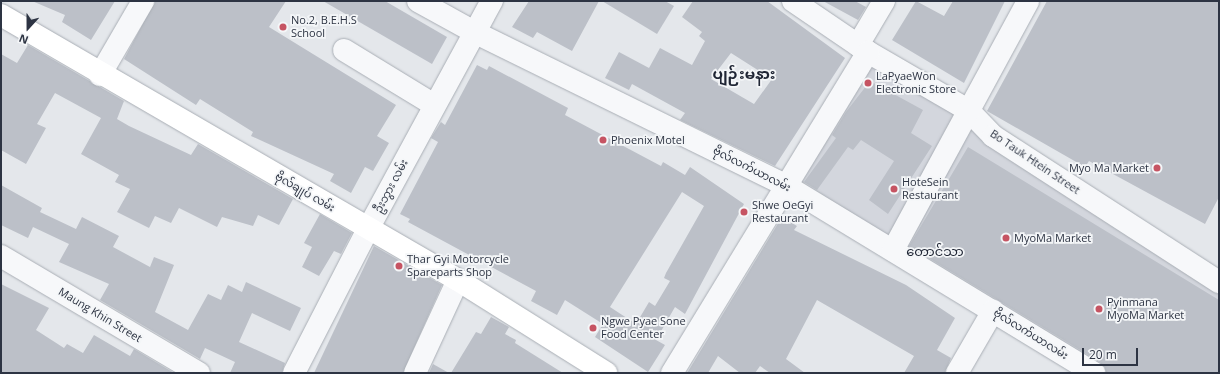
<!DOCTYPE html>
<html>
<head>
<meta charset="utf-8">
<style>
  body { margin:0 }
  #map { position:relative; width:1220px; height:374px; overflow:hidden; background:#e4e7eb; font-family:"Open Sans","Noto Sans Myanmar",sans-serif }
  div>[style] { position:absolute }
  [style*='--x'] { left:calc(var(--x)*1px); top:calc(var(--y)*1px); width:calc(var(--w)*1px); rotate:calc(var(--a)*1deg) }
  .built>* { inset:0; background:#d3d6dd }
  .building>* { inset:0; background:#bcc0c8 }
  .roads { filter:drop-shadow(0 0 1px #a9aeb5) drop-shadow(0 0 1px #a9aeb5) }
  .minor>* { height:22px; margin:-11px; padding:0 11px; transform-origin:11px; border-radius:11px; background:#f7f8fa }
  .major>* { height:22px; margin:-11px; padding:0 11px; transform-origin:11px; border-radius:11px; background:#fff }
  .dots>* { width:11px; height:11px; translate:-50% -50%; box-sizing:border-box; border:2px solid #f4f6f8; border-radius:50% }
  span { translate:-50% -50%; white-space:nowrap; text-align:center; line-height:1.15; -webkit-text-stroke:3.5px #f4f6f8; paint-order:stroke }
  .poi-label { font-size:11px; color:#2d3443 }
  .left { translate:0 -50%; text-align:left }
  .right { translate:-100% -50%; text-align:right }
  .street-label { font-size:11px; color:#2d3443 }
  .quarter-label { font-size:13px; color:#1f2534 }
  .district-label { font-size:15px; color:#1f2534; font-weight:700 }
  .frame { position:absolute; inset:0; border:2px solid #2d3443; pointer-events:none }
  .north { position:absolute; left:8px; top:8px; width:40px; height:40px; -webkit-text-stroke:3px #f4f6f8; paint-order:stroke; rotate:201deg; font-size:11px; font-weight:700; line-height:16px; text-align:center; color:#2d3443 }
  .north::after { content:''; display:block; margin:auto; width:14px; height:18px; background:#2d3443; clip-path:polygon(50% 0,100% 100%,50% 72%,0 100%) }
  .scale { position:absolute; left:1082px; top:348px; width:56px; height:18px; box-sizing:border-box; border:2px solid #2d3443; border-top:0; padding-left:5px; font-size:12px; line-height:14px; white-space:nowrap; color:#2d3443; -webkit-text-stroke:3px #f4f6f8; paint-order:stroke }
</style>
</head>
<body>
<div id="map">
  <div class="built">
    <div style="clip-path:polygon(868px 52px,1219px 290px,1219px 373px,1092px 373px,785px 185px)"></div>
  </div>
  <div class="building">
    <div style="clip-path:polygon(32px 1px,115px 1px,91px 40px,62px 22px,65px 15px)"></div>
    <div style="clip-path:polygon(155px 1px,286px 1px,269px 27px,396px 105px,377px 136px,389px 143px,373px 171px,365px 167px,351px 193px,330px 181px,334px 174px,251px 136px,253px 132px,200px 99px,196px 105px,124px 59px)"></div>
    <div style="clip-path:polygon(323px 1px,385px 1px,447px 37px,432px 64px)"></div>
    <div style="clip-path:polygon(529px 1px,599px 1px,572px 51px,537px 32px,533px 38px,512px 27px)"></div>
    <div style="clip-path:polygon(602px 1px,665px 1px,674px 6px,657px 34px)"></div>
    <div style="clip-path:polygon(evenodd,693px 1px,767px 1px,845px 58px,775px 166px,680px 120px,685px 113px,632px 84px,629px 90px,605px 78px,619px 52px,649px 68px,660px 48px,692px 65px,705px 41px,699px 36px,702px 32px,682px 17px,693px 1px,731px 53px,772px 79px,754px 104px,711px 79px,731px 53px)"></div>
    <div style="clip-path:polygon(823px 1px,855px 1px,866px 7px,858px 20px)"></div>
    <div style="clip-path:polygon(916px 1px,944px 16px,953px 1px,1005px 1px,964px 83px,892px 40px)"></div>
    <div style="clip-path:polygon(1047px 1px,1219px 1px,1219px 197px,1205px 224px,1089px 161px,1085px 167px,987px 111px)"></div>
    <div style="clip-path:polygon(28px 45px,124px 101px,117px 119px,129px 126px,191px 155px,198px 144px,293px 199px,279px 225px,258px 215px,253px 226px,222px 217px,217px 227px,179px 208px,171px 223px,155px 216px,149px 228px,117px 212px,130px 189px,115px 182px,119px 175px,81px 154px,101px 118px,55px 93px,37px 124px,46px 128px,26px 164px,1px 150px,1px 54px,17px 63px)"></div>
    <div style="clip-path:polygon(evenodd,477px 65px,487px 70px,489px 66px,568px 108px,565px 115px,661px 166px,663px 162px,685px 175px,690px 167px,744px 204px,685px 314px,675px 307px,656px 340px,665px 345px,648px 372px,595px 337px,603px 324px,565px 300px,557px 315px,531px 301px,536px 291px,408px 222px,410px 219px,400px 214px,438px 142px,431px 138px,441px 122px,445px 125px,477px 65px,682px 192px,704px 206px,666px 273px,664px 278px,670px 281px,655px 306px,649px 302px,636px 324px,610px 307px,682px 192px)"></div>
    <div style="clip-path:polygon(870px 81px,923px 110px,911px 133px,932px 146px,888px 214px,869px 200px,894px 161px,861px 140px,853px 150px,848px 147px,817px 190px,804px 182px,836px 138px,832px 135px,846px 112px)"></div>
    <div style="clip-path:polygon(968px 147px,1219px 300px,1219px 373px,1106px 373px,1100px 362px,909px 246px)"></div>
    <div style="clip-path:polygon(1px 185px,42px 208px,40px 212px,76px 229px,82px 217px,119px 236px,113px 247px,150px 267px,154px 257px,174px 265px,155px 312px,188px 330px,208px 294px,221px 300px,228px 285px,242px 292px,246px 282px,301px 308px,290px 331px,252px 313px,239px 342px,285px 363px,282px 373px,230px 373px,235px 362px,205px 348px,200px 359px,100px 300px,109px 284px,59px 262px,69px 244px,33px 227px,28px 238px,1px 225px)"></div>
    <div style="clip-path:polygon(320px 214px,352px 233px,341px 254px,334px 251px,319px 276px,302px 267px,312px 247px,304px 243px)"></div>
    <div style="clip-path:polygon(782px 217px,797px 226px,794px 230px,906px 285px,955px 318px,937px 350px,951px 358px,945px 373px,904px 373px,914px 356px,817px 300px,786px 359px,805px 373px,770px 373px,760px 366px,755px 373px,740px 373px,718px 356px,708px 373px,687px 373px)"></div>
    <div style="clip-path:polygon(374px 246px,442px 285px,403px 373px,314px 373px)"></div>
    <div style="clip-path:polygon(1px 284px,49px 308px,36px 330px,64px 348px,67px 344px,83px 353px,94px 335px,130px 356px,134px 349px,174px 373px,1px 373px)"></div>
    <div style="clip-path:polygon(491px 317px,509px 327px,505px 334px,516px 340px,515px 343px,563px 373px,451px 373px,476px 332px,481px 334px)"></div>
    <div style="clip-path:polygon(433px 364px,449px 373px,429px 373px)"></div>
  </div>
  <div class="roads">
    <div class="minor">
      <div style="--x:418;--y:1;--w:66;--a:28.9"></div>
      <div style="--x:476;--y:33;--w:344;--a:26.2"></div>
      <div style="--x:785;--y:185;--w:362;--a:31.3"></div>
      <div style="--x:793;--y:1;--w:91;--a:34.2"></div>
      <div style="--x:868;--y:52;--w:116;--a:30.1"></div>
      <div style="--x:968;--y:110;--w:36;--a:46"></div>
      <div style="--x:993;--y:136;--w:269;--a:32.9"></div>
      <div style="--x:858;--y:45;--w:51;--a:-59.4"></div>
      <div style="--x:344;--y:50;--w:105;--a:31.4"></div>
      <div style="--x:100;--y:75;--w:86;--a:-59.8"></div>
      <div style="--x:893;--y:250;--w:283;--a:-61.5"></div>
      <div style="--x:1;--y:256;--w:230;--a:30.6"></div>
      <div style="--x:294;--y:373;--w:162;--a:-62.8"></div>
      <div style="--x:368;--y:229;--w:260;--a:-61.5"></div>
      <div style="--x:415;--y:373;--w:102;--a:-65.2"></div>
      <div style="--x:672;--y:373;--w:376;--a:-58.6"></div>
      <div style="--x:957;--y:373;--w:72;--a:-59.9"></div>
    </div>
    <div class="major">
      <div style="--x:1;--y:15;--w:528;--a:30.11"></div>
      <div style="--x:458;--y:280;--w:175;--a:32.1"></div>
    </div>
  </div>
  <div class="dots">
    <div style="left:283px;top:27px;background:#c65463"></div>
    <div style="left:868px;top:83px;background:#c65463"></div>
    <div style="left:603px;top:140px;background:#c65463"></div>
    <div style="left:1157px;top:168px;background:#c65463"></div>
    <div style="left:894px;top:189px;background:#c65463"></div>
    <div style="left:744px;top:212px;background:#c65463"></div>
    <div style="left:1006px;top:238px;background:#c65463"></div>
    <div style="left:399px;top:266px;background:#c65463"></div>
    <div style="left:1099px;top:309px;background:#c65463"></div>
    <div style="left:593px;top:328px;background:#c65463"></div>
  </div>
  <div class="poi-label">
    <span class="left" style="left:291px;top:27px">No.2, B.E.H.S<br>School</span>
    <span class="left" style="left:876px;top:83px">LaPyaeWon<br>Electronic Store</span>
    <span class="left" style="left:611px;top:140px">Phoenix Motel</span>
    <span class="right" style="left:1149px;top:168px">Myo Ma Market</span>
    <span class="left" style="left:902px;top:189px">HoteSein<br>Restaurant</span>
    <span class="left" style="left:752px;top:212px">Shwe OeGyi<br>Restaurant</span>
    <span class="left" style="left:1014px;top:238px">MyoMa Market</span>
    <span class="left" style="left:407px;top:266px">Thar Gyi Motorcycle<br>Spareparts Shop</span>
    <span class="left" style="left:1107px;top:309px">Pyinmana<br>MyoMa Market</span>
    <span class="left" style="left:601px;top:328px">Ngwe Pyae Sone<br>Food Center</span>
  </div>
  <div class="street-label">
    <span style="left:1035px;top:162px;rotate:34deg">Bo Tauk Htein Street</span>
    <span style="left:752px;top:169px;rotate:27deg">ဗိုလ်လက်ယာလမ်း</span>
    <span style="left:391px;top:186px;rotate:-62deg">ဦးဘွား လမ်း</span>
    <span style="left:305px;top:192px;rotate:30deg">ဗိုလ်ချုပ် လမ်း</span>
    <span style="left:100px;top:315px;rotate:31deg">Maung Khin Street</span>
    <span style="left:1031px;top:334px;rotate:32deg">ဗိုလ်လက်ယာလမ်း</span>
  </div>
  <div class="quarter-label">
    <span style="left:935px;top:251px">တောင်သာ</span>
  </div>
  <div class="district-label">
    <span style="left:744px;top:74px">ပျဉ်းမနား</span>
  </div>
  <div class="frame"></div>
  <div class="north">N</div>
  <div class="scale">20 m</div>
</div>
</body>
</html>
